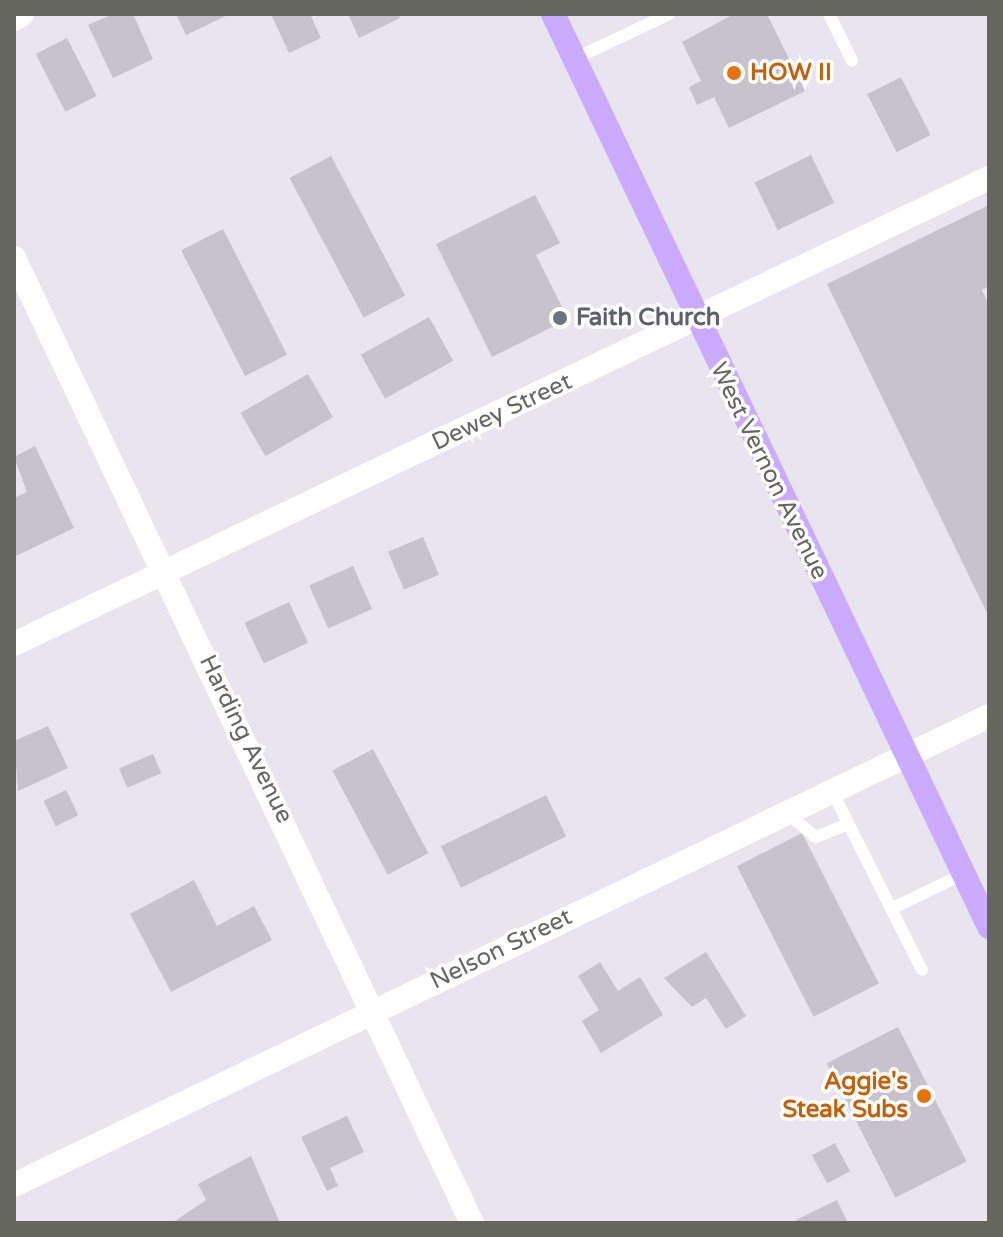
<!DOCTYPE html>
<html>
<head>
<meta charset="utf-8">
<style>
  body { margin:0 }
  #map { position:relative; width:1003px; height:1237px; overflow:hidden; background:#e8e5ef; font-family:"Varela Round",sans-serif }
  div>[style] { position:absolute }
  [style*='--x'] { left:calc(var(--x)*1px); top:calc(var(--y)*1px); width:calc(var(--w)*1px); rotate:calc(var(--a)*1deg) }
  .building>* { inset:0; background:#c6c3cd; transform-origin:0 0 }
  .service>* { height:12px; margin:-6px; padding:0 6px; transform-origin:6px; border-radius:6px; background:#fff }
  .minor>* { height:24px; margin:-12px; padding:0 12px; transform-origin:12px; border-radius:12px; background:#fff }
  .primary>* { height:24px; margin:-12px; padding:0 12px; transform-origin:12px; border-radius:12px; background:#cbabff }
  .dots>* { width:22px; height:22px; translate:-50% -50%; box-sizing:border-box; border:4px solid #fff; border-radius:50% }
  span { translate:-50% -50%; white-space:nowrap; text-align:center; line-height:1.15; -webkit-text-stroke:7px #fff; paint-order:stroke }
  .food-label { font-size:24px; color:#c56008; font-weight:700 }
  .left { translate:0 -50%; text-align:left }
  .right { translate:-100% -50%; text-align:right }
  .worship-label { font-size:24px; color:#5b616d; font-weight:700 }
  .street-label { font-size:24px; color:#65665d }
  .frame { position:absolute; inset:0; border:16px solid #65665d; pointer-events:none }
</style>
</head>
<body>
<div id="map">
  <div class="building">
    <div style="clip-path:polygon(113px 14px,133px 14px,153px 59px,113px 78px,88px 25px)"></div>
    <div style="clip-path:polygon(176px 14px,230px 14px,186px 35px)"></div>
    <div style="clip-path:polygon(271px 14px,310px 14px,321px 38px,289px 53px)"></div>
    <div style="clip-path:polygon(348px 14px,398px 14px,400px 18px,359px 38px)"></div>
    <div style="clip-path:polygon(734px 14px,767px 14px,805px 91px,729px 128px,714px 97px,697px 105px,689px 87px,701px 81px,682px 42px)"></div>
    <div style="left:67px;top:38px;width:65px;height:35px;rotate:63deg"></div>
    <div style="left:901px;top:77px;width:65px;height:38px;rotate:63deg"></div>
    <div style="left:811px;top:155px;width:53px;height:63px;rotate:64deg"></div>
    <div style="left:331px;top:156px;width:158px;height:47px;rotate:62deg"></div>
    <div style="clip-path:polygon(535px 195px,560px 243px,536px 255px,568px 319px,492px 357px,436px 244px)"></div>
    <div style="clip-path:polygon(989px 205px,989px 286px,982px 290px,989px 305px,989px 617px,827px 284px)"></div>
    <div style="left:223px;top:229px;width:141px;height:47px;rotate:63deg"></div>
    <div style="left:429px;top:317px;width:50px;height:78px;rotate:61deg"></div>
    <div style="left:308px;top:374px;width:50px;height:78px;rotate:60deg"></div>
    <div style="clip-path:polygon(35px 446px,74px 528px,14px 557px,14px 498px,27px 492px,14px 457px)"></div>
    <div style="left:423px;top:537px;width:41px;height:38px;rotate:67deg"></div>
    <div style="left:353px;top:566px;width:47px;height:48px;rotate:66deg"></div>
    <div style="left:289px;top:602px;width:45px;height:49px;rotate:65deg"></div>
    <div style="clip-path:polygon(48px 726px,68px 768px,18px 791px,14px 741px)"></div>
    <div style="left:373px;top:749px;width:118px;height:46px;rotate:62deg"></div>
    <div style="left:153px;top:754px;width:21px;height:37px;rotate:67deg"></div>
    <div style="left:66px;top:790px;width:28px;height:25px;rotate:64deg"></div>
    <div style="left:546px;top:795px;width:46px;height:117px;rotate:64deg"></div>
    <div style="left:802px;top:833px;width:169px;height:73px;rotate:63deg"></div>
    <div style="clip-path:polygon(194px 880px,217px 926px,254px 906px,272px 940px,171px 992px,130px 914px)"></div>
    <div style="clip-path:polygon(706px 952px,746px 1016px,726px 1029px,706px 998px,692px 1007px,664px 978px)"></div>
    <div style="clip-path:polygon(600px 962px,618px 991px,640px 977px,663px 1015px,601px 1053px,582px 1021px,599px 1010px,578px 976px)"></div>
    <div style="left:898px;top:1027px;width:151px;height:80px;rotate:63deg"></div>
    <div style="clip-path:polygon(347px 1116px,364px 1152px,330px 1168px,338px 1186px,327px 1191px,301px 1137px)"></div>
    <div style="left:835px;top:1143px;width:32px;height:26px;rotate:62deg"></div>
    <div style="clip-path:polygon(251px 1156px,280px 1223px,172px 1223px,206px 1200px,198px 1184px)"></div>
    <div style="clip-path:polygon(837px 1200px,848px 1223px,797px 1223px,796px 1220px)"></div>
  </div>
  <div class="service">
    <div style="--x:829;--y:14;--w:52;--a:63.9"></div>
    <div style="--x:574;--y:59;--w:105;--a:-25.3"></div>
    <div style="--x:832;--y:791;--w:200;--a:63.3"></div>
    <div style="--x:787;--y:813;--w:38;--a:40"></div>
    <div style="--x:816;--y:837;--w:35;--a:-22"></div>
    <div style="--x:891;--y:909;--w:80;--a:-25.9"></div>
  </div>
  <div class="minor">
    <div style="--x:14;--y:19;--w:9;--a:-32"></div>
    <div style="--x:14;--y:258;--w:1068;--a:64.61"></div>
    <div style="--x:14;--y:644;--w:1081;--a:-25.55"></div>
    <div style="--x:14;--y:1185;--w:1082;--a:-25.69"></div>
  </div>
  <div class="primary">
    <div style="--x:553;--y:14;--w:1012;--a:64.47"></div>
  </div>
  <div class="dots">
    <div style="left:734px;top:73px;background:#e8710a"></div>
    <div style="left:560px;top:318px;background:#6b7280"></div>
    <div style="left:924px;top:1096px;background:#e8710a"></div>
  </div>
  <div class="food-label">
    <span class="left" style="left:750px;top:73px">HOW II</span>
    <span class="right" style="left:908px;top:1096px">Aggie's<br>Steak Subs</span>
  </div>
  <div class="worship-label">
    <span class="left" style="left:576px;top:318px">Faith Church</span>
  </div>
  <div class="street-label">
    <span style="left:502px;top:412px;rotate:-25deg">Dewey Street</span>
    <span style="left:769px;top:471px;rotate:64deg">West Vernon Avenue</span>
    <span style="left:246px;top:739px;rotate:64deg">Harding Avenue</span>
    <span style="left:501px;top:949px;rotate:-26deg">Nelson Street</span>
  </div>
  <div class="frame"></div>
</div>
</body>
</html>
